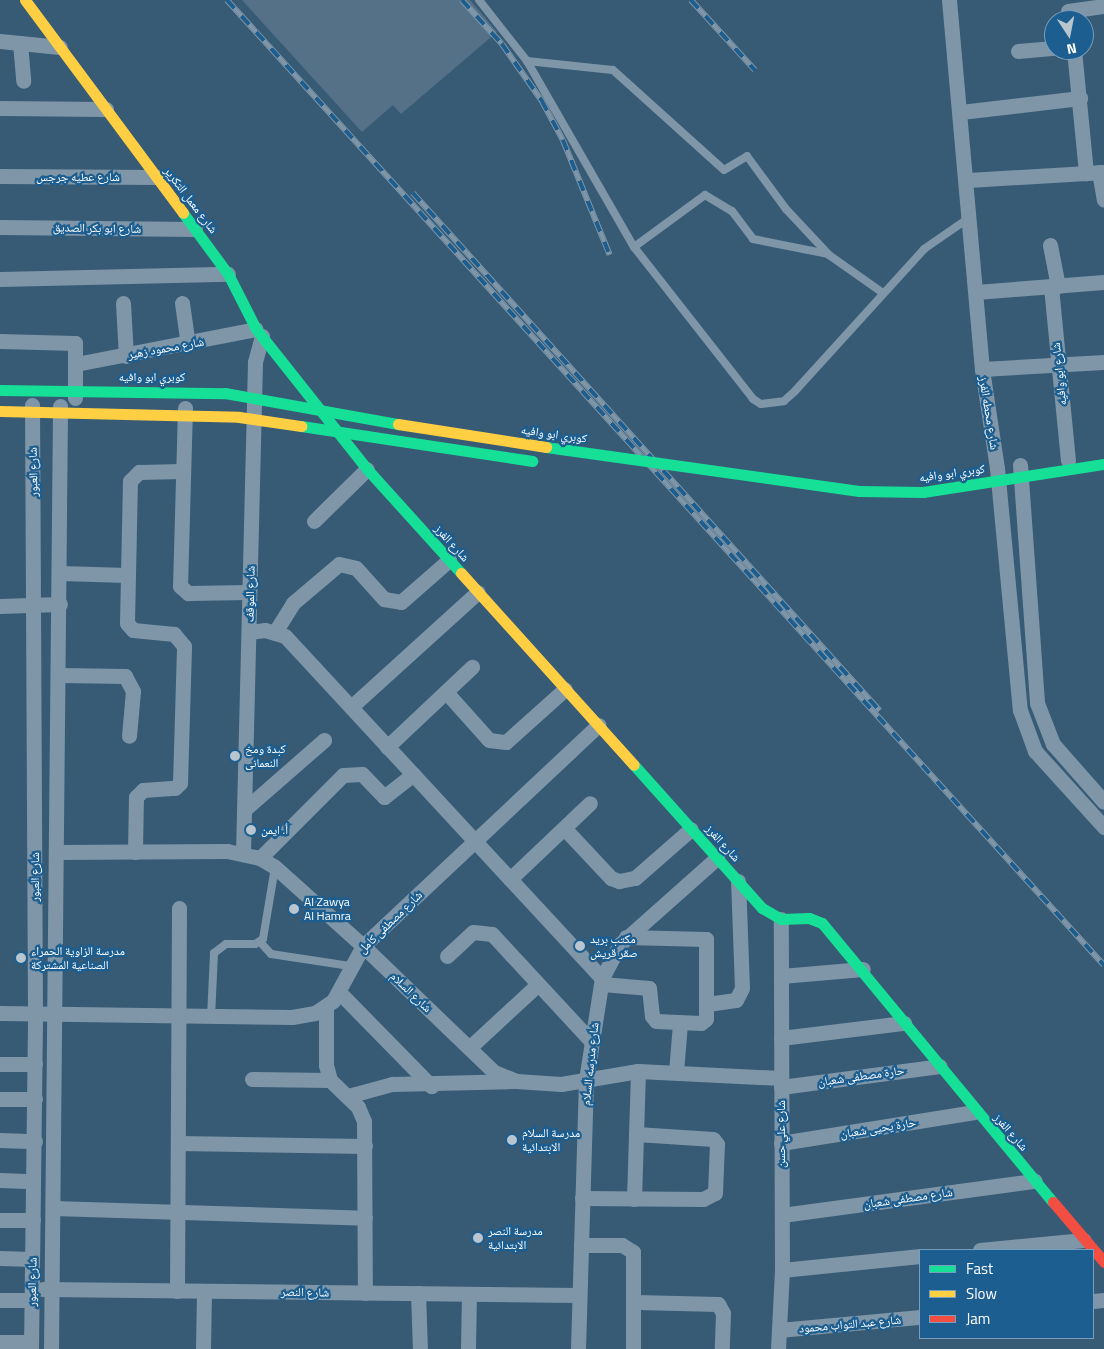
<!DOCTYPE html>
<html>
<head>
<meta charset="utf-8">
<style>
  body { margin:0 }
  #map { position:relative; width:1104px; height:1349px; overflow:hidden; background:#375a75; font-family:"Titillium Web","Noto Naskh Arabic",sans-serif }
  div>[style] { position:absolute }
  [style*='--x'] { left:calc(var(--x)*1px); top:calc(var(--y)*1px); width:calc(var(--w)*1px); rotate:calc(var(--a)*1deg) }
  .building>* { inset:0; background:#557187 }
  .lane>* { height:8px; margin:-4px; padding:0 4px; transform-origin:4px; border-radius:4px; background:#7e96a8 }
  .street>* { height:15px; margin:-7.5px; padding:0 7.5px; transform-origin:7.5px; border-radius:7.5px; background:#7e96a8 }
  .fast>* { height:11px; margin:-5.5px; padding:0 5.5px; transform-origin:5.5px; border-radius:5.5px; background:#16e098 }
  .slow>* { height:11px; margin:-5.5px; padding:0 5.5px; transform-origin:5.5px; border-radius:5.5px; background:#ffcf43 }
  .jam>* { height:11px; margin:-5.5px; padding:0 5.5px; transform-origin:5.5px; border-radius:5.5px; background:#f24e42 }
  .rail>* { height:5.5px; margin-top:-2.75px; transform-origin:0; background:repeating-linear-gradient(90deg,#1c5e90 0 11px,#7e96a8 0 22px); box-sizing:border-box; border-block:1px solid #7e96a8 }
  .fast-bridge>* { height:11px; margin:-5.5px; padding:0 5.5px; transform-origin:5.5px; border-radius:5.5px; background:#16e098 }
  .slow-bridge>* { height:11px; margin:-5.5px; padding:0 5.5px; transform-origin:5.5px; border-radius:5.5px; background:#ffcf43 }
  .dots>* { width:14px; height:14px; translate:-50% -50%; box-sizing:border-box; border:2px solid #1c5e90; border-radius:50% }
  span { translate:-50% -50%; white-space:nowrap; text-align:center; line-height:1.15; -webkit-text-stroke:4.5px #1c5e90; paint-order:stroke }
  .street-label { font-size:12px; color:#fff }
  .poi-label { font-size:12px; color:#fff }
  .left { translate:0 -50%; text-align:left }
  .legend { position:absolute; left:919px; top:1249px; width:175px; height:90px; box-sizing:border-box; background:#1c5e90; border:1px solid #779ebc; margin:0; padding:6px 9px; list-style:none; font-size:15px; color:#fff }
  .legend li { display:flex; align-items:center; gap:10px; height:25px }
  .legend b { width:25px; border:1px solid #779ebc }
  .north { position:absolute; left:1044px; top:10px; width:50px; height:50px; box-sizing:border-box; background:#1c5e90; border:1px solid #779ebc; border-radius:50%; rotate:169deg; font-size:14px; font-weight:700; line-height:20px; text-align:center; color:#fff }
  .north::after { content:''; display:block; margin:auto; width:18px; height:22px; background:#b9c5cf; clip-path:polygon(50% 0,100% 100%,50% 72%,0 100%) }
</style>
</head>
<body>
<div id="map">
  <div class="building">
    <div style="clip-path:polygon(242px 0,470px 0,497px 32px,401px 114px,393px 105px,362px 132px)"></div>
  </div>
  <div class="lane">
    <div style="--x:479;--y:0;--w:78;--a:51.8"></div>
    <div style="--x:527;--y:61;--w:215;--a:60.1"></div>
    <div style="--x:634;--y:247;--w:193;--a:51.9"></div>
    <div style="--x:753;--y:399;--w:9;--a:32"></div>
    <div style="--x:761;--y:404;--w:23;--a:-7"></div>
    <div style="--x:784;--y:401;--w:15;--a:-42"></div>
    <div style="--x:795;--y:391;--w:192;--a:-47.7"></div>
    <div style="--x:924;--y:249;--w:55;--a:-34.6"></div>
    <div style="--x:527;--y:61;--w:86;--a:6"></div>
    <div style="--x:613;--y:70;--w:149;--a:42"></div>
    <div style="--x:724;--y:170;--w:27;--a:-31"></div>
    <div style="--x:747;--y:156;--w:66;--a:53.7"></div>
    <div style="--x:786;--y:209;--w:63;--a:46.9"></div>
    <div style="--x:829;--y:255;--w:66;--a:35.1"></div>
    <div style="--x:634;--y:247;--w:88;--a:-36.2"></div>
    <div style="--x:705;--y:195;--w:31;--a:31"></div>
    <div style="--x:732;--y:211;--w:35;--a:53"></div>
    <div style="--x:753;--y:239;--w:76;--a:11.3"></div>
    <div style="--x:260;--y:942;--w:16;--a:47"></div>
    <div style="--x:271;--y:954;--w:80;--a:8.6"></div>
    <div style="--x:211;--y:1017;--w:64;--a:-87.3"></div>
    <div style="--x:214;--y:953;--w:15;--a:-37"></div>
    <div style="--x:226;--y:944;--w:29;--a:0"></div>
    <div style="--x:255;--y:944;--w:9;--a:-32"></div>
    <div style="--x:263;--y:939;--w:73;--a:-80.5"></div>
  </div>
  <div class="street">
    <div style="--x:949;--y:0;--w:370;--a:84.9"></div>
    <div style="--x:982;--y:369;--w:100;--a:81.4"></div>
    <div style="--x:997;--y:468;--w:243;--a:84.6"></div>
    <div style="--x:1020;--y:710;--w:44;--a:69.9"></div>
    <div style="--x:1035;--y:751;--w:103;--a:47.8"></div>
    <div style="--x:1068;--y:11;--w:36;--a:-8"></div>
    <div style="--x:0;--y:41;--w:60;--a:5.7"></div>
    <div style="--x:20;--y:43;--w:38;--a:85"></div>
    <div style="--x:1074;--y:50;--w:124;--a:84.4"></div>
    <div style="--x:1018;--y:51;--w:36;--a:-5"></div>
    <div style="--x:0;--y:108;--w:106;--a:0.5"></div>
    <div style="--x:961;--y:112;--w:120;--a:-6.7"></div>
    <div style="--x:1099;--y:172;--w:28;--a:80"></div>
    <div style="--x:0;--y:176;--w:157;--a:0.4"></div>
    <div style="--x:968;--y:180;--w:136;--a:-3.4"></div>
    <div style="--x:0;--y:227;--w:195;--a:0.6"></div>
    <div style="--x:1050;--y:245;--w:42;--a:79"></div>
    <div style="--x:0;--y:279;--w:228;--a:-1.3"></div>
    <div style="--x:1051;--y:287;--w:174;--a:84.4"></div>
    <div style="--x:976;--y:292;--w:128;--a:-4.5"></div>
    <div style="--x:123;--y:303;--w:53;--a:86.8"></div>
    <div style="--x:182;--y:303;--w:42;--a:81.9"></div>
    <div style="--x:0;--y:341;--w:75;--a:1.5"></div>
    <div style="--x:75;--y:343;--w:55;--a:90"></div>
    <div style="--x:76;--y:364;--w:183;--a:-11"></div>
    <div style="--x:982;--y:369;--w:122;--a:-3.3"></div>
    <div style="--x:185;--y:408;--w:178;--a:91.6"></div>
    <div style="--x:180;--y:586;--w:11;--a:41"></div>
    <div style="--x:188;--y:593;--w:61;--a:-0.9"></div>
    <div style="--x:1020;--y:465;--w:239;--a:85.9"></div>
    <div style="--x:1037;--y:703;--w:44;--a:68.7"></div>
    <div style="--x:1053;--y:744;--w:77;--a:48.7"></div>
    <div style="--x:314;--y:521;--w:74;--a:-44.5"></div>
    <div style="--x:60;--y:573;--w:67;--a:1.7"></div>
    <div style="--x:0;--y:606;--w:60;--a:-1.9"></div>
    <div style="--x:249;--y:632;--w:16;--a:-7"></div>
    <div style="--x:265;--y:630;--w:21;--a:17"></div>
    <div style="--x:285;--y:636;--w:466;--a:47.2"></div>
    <div style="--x:275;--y:632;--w:34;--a:-58"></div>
    <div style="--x:293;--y:603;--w:60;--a:-40.3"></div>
    <div style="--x:339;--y:564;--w:17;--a:13"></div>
    <div style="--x:356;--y:568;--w:42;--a:47.9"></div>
    <div style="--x:384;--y:599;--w:17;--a:10"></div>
    <div style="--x:401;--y:602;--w:64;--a:-41.2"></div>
    <div style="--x:60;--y:675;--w:65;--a:0.9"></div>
    <div style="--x:125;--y:676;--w:17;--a:62"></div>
    <div style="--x:133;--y:691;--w:45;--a:95.1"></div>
    <div style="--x:446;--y:692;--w:64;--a:48.1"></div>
    <div style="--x:489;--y:740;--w:17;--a:7"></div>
    <div style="--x:506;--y:742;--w:79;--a:-41.9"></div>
    <div style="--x:351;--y:707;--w:171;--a:-42.2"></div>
    <div style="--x:387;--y:747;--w:117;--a:-43.3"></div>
    <div style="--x:245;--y:809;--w:105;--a:-41.1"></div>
    <div style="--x:564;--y:828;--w:69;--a:46.8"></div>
    <div style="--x:611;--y:878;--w:9;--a:21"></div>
    <div style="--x:619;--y:881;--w:16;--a:-11"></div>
    <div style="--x:635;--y:878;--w:74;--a:-41.2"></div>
    <div style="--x:57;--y:852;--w:170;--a:-0.3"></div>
    <div style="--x:227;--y:851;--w:34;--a:12"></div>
    <div style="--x:260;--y:858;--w:17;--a:31"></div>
    <div style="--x:275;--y:867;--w:118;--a:41.9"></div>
    <div style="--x:363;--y:946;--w:182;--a:43.9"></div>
    <div style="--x:494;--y:1072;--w:24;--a:22"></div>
    <div style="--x:516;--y:1081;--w:45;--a:3.8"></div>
    <div style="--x:561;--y:1084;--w:78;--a:-9.6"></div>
    <div style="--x:638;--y:1071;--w:143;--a:2.8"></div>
    <div style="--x:135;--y:852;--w:55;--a:-89"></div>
    <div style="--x:136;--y:797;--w:10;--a:-45"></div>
    <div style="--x:143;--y:790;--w:32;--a:-4"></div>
    <div style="--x:175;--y:788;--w:7;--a:-45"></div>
    <div style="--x:180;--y:783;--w:137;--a:-88.3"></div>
    <div style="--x:184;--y:646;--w:16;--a:-130"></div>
    <div style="--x:174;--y:634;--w:41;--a:-174.4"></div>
    <div style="--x:133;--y:630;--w:9;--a:-131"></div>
    <div style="--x:127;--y:623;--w:142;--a:-88.8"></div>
    <div style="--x:130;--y:481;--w:13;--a:-45"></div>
    <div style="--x:139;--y:472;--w:43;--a:-1.3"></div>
    <div style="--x:243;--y:853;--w:491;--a:-88.6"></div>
    <div style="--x:255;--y:362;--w:27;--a:-75"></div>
    <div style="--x:260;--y:858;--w:117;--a:-45"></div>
    <div style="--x:343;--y:775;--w:19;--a:-3"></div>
    <div style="--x:362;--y:774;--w:32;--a:46"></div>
    <div style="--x:384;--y:797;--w:37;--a:-38"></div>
    <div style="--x:510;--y:879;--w:110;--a:-43.5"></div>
    <div style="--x:447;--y:956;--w:35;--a:-43"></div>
    <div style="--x:473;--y:932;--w:19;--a:6"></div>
    <div style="--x:492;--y:934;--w:144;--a:47.2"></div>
    <div style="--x:781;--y:976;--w:82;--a:-4.9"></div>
    <div style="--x:602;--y:984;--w:47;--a:4.9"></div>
    <div style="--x:649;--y:988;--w:28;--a:84"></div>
    <div style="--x:652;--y:1016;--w:6;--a:51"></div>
    <div style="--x:656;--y:1021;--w:45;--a:2.5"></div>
    <div style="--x:701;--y:1023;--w:6;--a:-39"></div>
    <div style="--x:706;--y:1019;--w:80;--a:-90"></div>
    <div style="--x:706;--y:939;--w:80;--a:-178.6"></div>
    <div style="--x:339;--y:992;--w:132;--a:45.6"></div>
    <div style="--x:707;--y:1004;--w:29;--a:-8"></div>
    <div style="--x:736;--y:1000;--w:13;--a:-63"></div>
    <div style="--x:742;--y:988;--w:107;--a:-92.1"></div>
    <div style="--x:326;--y:1007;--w:58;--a:90"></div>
    <div style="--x:326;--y:1065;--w:16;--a:75"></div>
    <div style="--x:330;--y:1080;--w:39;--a:44"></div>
    <div style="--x:358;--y:1107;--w:15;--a:67"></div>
    <div style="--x:364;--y:1121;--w:172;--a:89.7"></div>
    <div style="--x:0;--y:1013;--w:292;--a:0.8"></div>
    <div style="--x:292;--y:1017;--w:23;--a:-10"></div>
    <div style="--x:315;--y:1013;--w:22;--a:-34"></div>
    <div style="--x:333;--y:1001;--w:63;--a:-61.4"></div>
    <div style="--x:363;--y:946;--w:323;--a:-43.2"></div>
    <div style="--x:781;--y:1038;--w:124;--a:-7"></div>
    <div style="--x:469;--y:1048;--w:94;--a:-42.8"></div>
    <div style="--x:0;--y:1064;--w:35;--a:0"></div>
    <div style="--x:676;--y:1072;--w:49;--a:-85.3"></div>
    <div style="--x:252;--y:1079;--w:78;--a:0.7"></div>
    <div style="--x:781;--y:1087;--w:160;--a:-7.5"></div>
    <div style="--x:348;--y:1096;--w:46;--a:-15.3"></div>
    <div style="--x:392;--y:1084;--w:120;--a:-1.4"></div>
    <div style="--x:0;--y:1099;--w:35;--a:0"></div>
    <div style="--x:0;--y:1140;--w:35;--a:2"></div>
    <div style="--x:178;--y:1143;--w:187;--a:0.9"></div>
    <div style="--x:781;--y:1143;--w:196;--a:-9.1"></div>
    <div style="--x:0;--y:1180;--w:33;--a:2"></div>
    <div style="--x:582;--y:1198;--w:121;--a:0.5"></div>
    <div style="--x:703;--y:1199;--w:13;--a:-27"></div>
    <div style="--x:715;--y:1193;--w:49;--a:-87.7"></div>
    <div style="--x:717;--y:1144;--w:6;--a:-129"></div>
    <div style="--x:713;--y:1139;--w:77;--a:-176.3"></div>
    <div style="--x:634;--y:1199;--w:128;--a:-88.2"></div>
    <div style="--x:53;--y:1208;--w:312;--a:1.8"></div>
    <div style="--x:782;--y:1215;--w:255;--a:-7.7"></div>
    <div style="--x:0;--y:1220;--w:33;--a:0"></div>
    <div style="--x:581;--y:1245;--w:41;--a:0"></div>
    <div style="--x:622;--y:1245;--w:13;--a:32"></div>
    <div style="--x:633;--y:1252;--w:97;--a:90"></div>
    <div style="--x:980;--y:1250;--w:104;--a:-5.5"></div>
    <div style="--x:0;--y:1258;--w:32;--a:2"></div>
    <div style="--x:782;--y:1270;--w:139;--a:-5.8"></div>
    <div style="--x:43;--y:1289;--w:536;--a:0.64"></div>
    <div style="--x:177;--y:1291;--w:383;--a:-89.7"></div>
    <div style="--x:418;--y:1293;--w:56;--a:88"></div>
    <div style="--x:0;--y:1300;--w:31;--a:0"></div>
    <div style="--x:1093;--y:1301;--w:11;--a:-5"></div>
    <div style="--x:636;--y:1302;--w:82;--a:1.4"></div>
    <div style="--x:718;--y:1304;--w:10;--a:61"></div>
    <div style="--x:723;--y:1313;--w:36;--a:92"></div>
    <div style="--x:779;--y:1330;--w:142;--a:-5.3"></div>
    <div style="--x:0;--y:1342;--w:31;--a:0"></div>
    <div style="--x:31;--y:1349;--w:335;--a:-89.3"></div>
    <div style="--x:35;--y:1014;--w:609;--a:-90.28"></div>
    <div style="--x:51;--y:1349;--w:943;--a:-89.45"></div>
    <div style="--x:203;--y:1349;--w:58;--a:-89"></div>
    <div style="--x:468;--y:1349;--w:55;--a:-89"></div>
    <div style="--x:578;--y:1349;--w:269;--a:-88.3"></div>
    <div style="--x:586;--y:1080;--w:103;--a:-81.1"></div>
    <div style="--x:602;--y:978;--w:38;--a:-62"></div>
    <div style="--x:620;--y:944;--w:130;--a:-41.6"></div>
    <div style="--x:778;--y:1349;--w:79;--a:-87.1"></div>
    <div style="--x:782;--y:1270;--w:351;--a:-90.2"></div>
  </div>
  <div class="fast">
    <div style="--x:183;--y:213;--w:76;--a:53.6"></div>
    <div style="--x:228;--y:274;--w:62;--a:63"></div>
    <div style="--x:256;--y:329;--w:179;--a:51.6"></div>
    <div style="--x:367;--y:469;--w:140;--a:47.9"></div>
    <div style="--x:634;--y:765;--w:192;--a:48.2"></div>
    <div style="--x:762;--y:908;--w:22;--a:30"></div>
    <div style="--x:781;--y:919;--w:28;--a:-2"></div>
    <div style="--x:809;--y:918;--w:14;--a:21"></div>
    <div style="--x:822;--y:923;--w:362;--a:50.4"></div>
  </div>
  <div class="slow">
    <div style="--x:25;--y:0;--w:265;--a:53.4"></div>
    <div style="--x:461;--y:573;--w:258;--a:48"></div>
  </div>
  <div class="jam">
    <div style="--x:1053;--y:1202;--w:79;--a:49.6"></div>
  </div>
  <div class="rail">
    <div style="--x:227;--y:0;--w:1304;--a:47.74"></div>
    <div style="--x:462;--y:0;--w:59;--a:47.7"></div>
    <div style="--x:502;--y:44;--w:70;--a:54.9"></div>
    <div style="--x:542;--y:101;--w:44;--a:61.7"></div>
    <div style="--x:563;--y:140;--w:124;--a:67.8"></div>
    <div style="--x:691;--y:0;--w:95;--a:47.6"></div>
    <div style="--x:413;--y:193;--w:697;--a:47.96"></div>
  </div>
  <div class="fast-bridge">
    <div style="--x:0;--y:390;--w:225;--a:0.8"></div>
    <div style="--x:225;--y:393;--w:176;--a:10.2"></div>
    <div style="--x:301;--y:426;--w:234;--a:8.6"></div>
    <div style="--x:546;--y:447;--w:316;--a:8"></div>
    <div style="--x:859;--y:491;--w:64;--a:0.9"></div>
    <div style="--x:923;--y:492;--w:183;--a:-8.8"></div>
  </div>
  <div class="slow-bridge">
    <div style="--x:0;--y:411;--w:239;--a:1.4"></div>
    <div style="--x:239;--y:417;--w:63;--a:8.3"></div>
    <div style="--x:398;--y:424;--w:150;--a:8.8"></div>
  </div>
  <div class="dots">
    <div style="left:235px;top:756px;background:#b9c5cf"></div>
    <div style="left:251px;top:830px;background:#b9c5cf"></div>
    <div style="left:294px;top:909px;background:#b9c5cf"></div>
    <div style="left:580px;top:946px;background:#b9c5cf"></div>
    <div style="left:21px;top:958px;background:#b9c5cf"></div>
    <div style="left:512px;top:1140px;background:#b9c5cf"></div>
    <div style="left:478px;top:1238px;background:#b9c5cf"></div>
  </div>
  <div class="street-label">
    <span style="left:78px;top:177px">شارع عطيه جرجس</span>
    <span style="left:191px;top:200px;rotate:53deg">شارع معمل التكرير</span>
    <span style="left:97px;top:228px;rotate:1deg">شارع ابو بكر الصديق</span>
    <span style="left:166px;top:348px;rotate:-10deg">شارع محمود زهير</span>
    <span style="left:1059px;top:374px;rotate:-96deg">شارع ابو وافيه</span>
    <span style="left:152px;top:377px">كوبري ابو وافيه</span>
    <span style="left:989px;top:413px;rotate:81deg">شارع محطه الفرز</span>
    <span style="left:554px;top:434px;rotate:8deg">كوبري ابو وافيه</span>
    <span style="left:33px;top:472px;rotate:-91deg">شارع العبور</span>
    <span style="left:952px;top:473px;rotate:-8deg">كوبري ابو وافيه</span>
    <span style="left:452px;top:543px;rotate:48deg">شارع الفرز</span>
    <span style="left:250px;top:594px;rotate:-89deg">شارع الموقف</span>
    <span style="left:723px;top:843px;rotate:48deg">شارع الفرز</span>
    <span style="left:35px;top:877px;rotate:-90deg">شارع العبور</span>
    <span style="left:390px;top:922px;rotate:-44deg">شارع مصطفى كامل</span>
    <span style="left:411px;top:992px;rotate:44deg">شارع السلام</span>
    <span style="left:590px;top:1064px;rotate:-84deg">شارع مدرسه السلام</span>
    <span style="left:861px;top:1076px;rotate:-8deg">حارة مصطفى شعبان</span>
    <span style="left:878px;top:1128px;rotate:-9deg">حارة يحيى شعبان</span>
    <span style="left:1011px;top:1132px;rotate:49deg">شارع الفرز</span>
    <span style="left:781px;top:1134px;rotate:-90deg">شارع علي حسن</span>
    <span style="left:908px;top:1198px;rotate:-8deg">شارع مصطفى شعبان</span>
    <span style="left:32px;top:1282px;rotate:-89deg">شارع العبور</span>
    <span style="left:305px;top:1292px;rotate:1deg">شارع النصر</span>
    <span style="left:850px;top:1324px;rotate:-5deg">شارع عبد التواب محمود</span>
  </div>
  <div class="poi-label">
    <span class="left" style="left:245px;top:756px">كبدة ومخ<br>النعمانى</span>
    <span class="left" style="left:261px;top:830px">أ. ايمن</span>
    <span class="left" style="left:304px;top:909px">Al Zawya<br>Al Hamra</span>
    <span class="left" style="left:590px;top:946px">مكتب بريد<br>صقر قريش</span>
    <span class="left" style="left:31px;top:958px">مدرسة الزاوية الحمراء<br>الصناعية المشتركة</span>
    <span class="left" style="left:522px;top:1140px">مدرسة السلام<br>الابتدائية</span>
    <span class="left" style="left:488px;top:1238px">مدرسة النصر<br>الابتدائية</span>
  </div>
  <ul class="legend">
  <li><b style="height:6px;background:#16e098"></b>Fast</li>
  <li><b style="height:6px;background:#ffcf43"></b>Slow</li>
  <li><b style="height:6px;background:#f24e42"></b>Jam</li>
  </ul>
  <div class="north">N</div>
</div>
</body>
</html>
